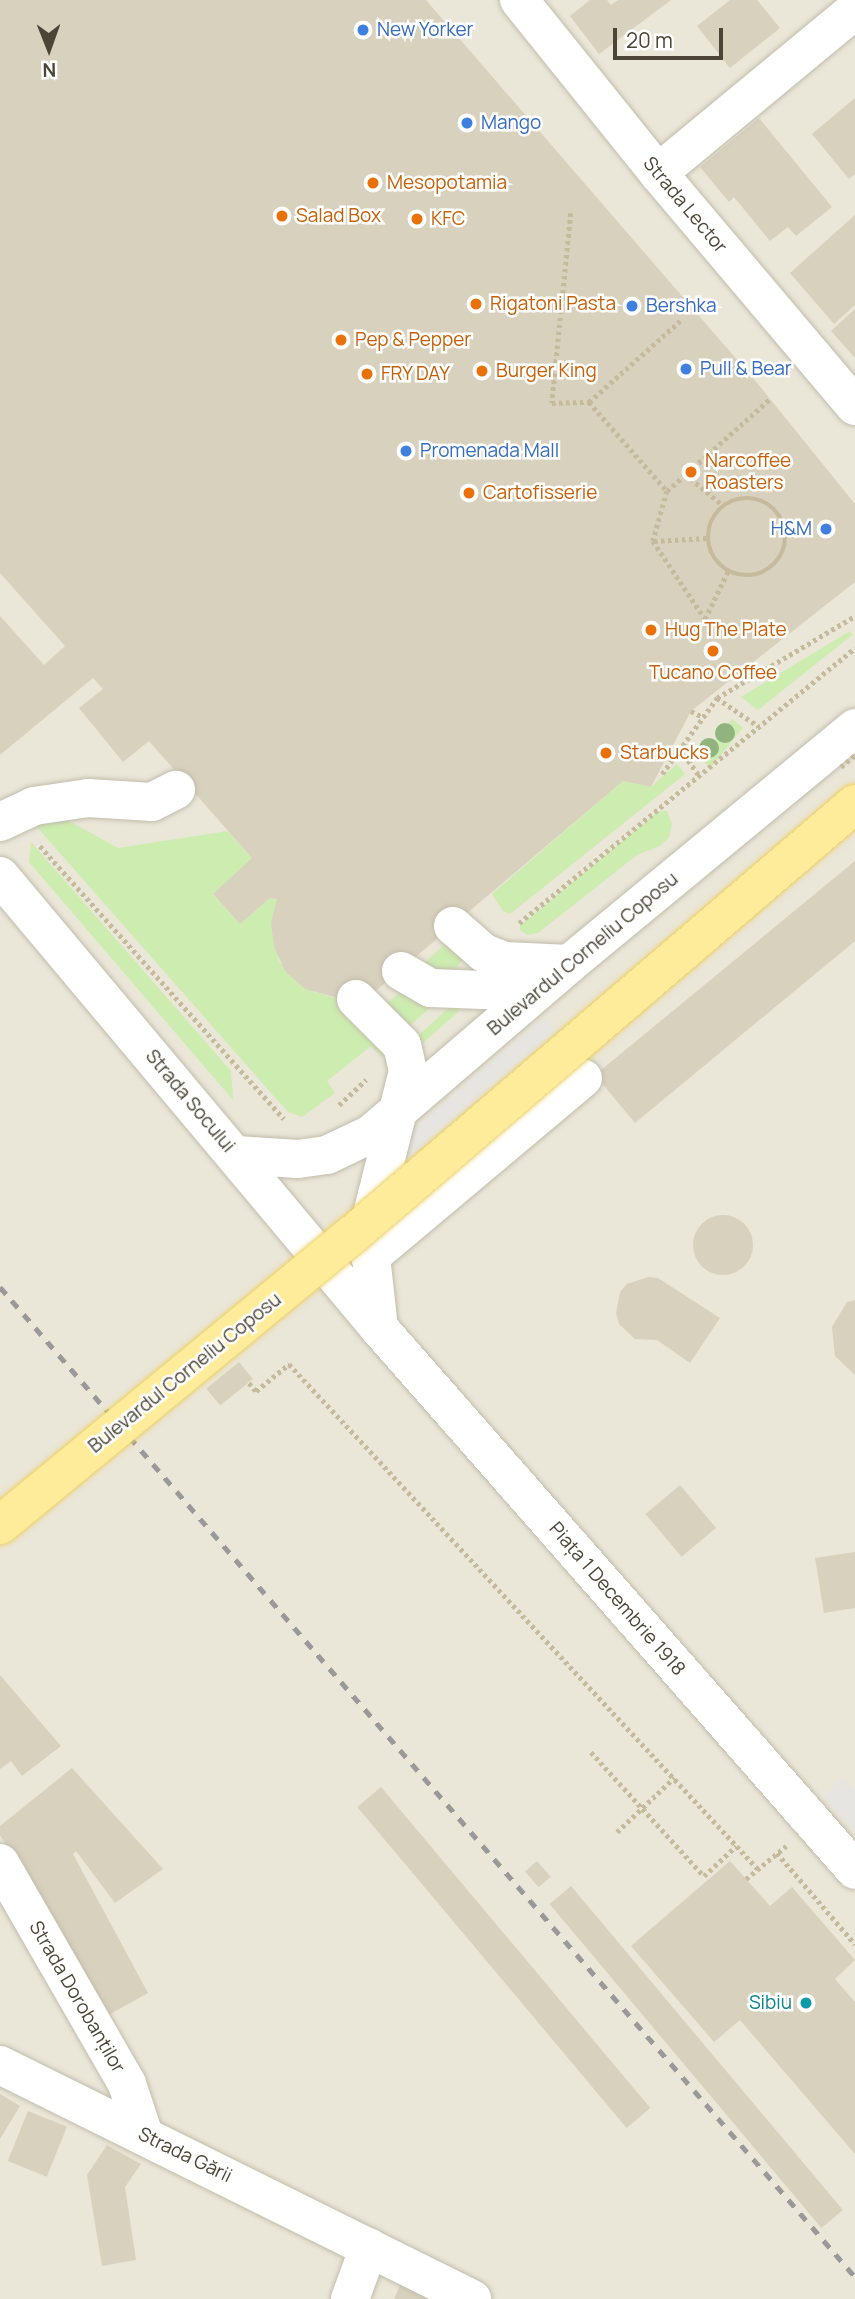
<!DOCTYPE html>
<html>
<head>
<meta charset="utf-8">
<style>
  body { margin:0 }
  #map { position:relative; width:855px; height:2299px; overflow:hidden; background:#f6f3ea; font-family:Manrope,sans-serif }
  div>[style] { position:absolute }
  [style*='--x'] { left:calc(var(--x)*1px); top:calc(var(--y)*1px); width:calc(var(--w)*1px); rotate:calc(var(--a)*1deg) }
  .residential>* { inset:0; background:#eae6d8; transform-origin:0 0 }
  .green>* { inset:0; background:#ccecb0; transform-origin:0 0 }
  .parking>* { inset:0; background:#e7e5e1 }
  .building>* { inset:0; background:#d8d1be; transform-origin:0 0 }
  .round { border-radius:50% }
  .path>* { height:4.5px; margin-top:-2.25px; transform-origin:0; background:repeating-linear-gradient(90deg,#c5ba9c 0 3.5px,transparent 0 7px) }
  .path>.ring { margin:-2.25px; padding:0; box-sizing:content-box; background:none; border:4.5px solid #c5ba9c; border-radius:50% }
  .roads { filter:drop-shadow(0 0 2px #c2bcab) drop-shadow(0 0 2px #c2bcab) }
  .minor>* { height:38px; margin:-19px; padding:0 19px; transform-origin:19px; border-radius:19px; background:#fff }
  .rail>* { height:5px; margin-top:-2.5px; transform-origin:0; background:repeating-linear-gradient(90deg,#999 0 9px,transparent 0 18px) }
  .path-bridge>* { height:4.5px; margin-top:-2.25px; transform-origin:0; background:repeating-linear-gradient(90deg,#c5ba9c 0 3.5px,transparent 0 7px) }
  .bridges { filter:drop-shadow(0 0 2px #ecd062) drop-shadow(0 0 2px #ecd062) }
  .major-bridge>* { height:38px; margin:-19px; padding:0 19px; transform-origin:19px; border-radius:19px; background:#ffec9a }
  .trees>* { width:20px; height:20px; margin:-10px; border-radius:50%; background:#91b47e }
  .dots>* { width:19px; height:19px; translate:-50% -50%; box-sizing:border-box; border:4px solid #fff; border-radius:50% }
  span { translate:-50% -50%; white-space:nowrap; text-align:center; line-height:1.15; -webkit-text-stroke:5px #fff; paint-order:stroke }
  .shop-label { font-size:19px; color:#366cbe }
  .left { translate:0 -50%; text-align:left }
  .right { translate:-100% -50%; text-align:right }
  .food-label { font-size:19px; color:#c56008 }
  .street-label { font-size:19px; color:#4b4537 }
  .culture-label { font-size:19px; color:#0d838f }
  .north { position:absolute; left:14px; top:14px; width:70px; height:70px; -webkit-text-stroke:5px #fff; paint-order:stroke; rotate:179deg; font-size:19px; font-weight:700; line-height:28px; text-align:center; color:#4b4537 }
  .north::after { content:''; display:block; margin:auto; width:24px; height:32px; background:#4b4537; clip-path:polygon(50% 0,100% 100%,50% 72%,0 100%) }
  .scale { position:absolute; left:613px; top:28px; width:110px; height:32px; box-sizing:border-box; border:4px solid #4b4537; border-top:0; padding-left:9px; font-size:21px; line-height:24px; white-space:nowrap; color:#4b4537; -webkit-text-stroke:5px #fff; paint-order:stroke }
</style>
</head>
<body>
<div id="map">
  <div class="residential">
    <div style="left:0;top:0;width:855px;height:2299px"></div>
  </div>
  <div class="green">
    <div style="clip-path:polygon(850px 631px,852px 635px,758px 710px,741px 697px)"></div>
    <div style="left:732px;top:719px;width:14px;height:51px;rotate:39deg"></div>
    <div style="clip-path:polygon(677px 764px,685px 774px,510px 914px,503px 911px,492px 894px,623px 781px,651px 787px)"></div>
    <div style="clip-path:polygon(659px 811px,667px 811px,672px 824px,669px 837px,660px 846px,637px 855px,538px 933px,527px 935px,520px 930px,520px 926px)"></div>
    <div style="clip-path:polygon(60px 816px,118px 848px,228px 831px,252px 858px,213px 895px,240px 924px,270px 898px,277px 899px,271px 922px,279px 961px,305px 989px,341px 1000px,394px 1045px,381px 1057px,371px 1046px,327px 1081px,335px 1093px,302px 1117px,288px 1112px,36px 826px)"></div>
    <div style="clip-path:polygon(31px 842px,231px 1071px,233px 1100px,29px 862px)"></div>
    <div style="clip-path:polygon(446px 943px,466px 956px,447px 979px,419px 968px)"></div>
    <div style="clip-path:polygon(408px 985px,441px 998px,406px 1029px,386px 1004px)"></div>
    <div style="clip-path:polygon(456px 1001px,459px 1011px,423px 1043px,417px 1037px)"></div>
  </div>
  <div class="parking">
    <div style="clip-path:polygon(544px 1017px,584px 1065px,395px 1227px,396px 1144px)"></div>
    <div style="clip-path:polygon(843px 1778px,855px 1790px,855px 1831px,823px 1796px)"></div>
  </div>
  <div class="building">
    <div style="clip-path:polygon(0 0,426px 0,758px 384px,855px 504px,855px 582px,691px 711px,651px 787px,623px 781px,373px 993px,345px 1000px,305px 989px,285px 971px,274px 947px,271px 922px,277px 899px,270px 898px,240px 924px,213px 894px,252px 858px,149px 741px,123px 762px,79px 708px,103px 689px,93px 678px,0 755px,0 616px,44px 665px,65px 646px,0 573px)"></div>
    <div style="clip-path:polygon(590px 0,607px 0,611px 5px,618px 0,671px 0,599px 54px,570px 16px)"></div>
    <div style="clip-path:polygon(730px 0,757px 0,780px 28px,730px 68px,697px 26px)"></div>
    <div style="clip-path:polygon(855px 98px,855px 174px,849px 179px,812px 134px)"></div>
    <div style="clip-path:polygon(759px 118px,832px 207px,796px 236px,788px 227px,770px 241px,734px 197px,729px 202px,700px 167px)"></div>
    <div style="clip-path:polygon(855px 215px,855px 305px,834px 324px,790px 273px)"></div>
    <div style="clip-path:polygon(855px 309px,855px 358px,831px 331px)"></div>
    <div style="clip-path:polygon(855px 861px,855px 941px,635px 1123px,595px 1075px)"></div>
    <div class="round" style="left:693px;top:1215px;width:60px;height:60px"></div>
    <div style="clip-path:polygon(648px 1277px,658px 1278px,720px 1318px,690px 1363px,657px 1340px,635px 1339px,619px 1324px,616px 1313px,620px 1292px,627px 1284px)"></div>
    <div style="clip-path:polygon(855px 1300px,855px 1375px,835px 1356px,832px 1327px,847px 1302px)"></div>
    <div style="left:239px;top:1362px;width:22px;height:42px;rotate:51deg"></div>
    <div style="left:680px;top:1485px;width:56px;height:45px;rotate:50deg"></div>
    <div style="clip-path:polygon(855px 1552px,855px 1608px,824px 1613px,815px 1558px)"></div>
    <div style="clip-path:polygon(0 1675px,61px 1746px,22px 1776px,11px 1761px,0 1769px)"></div>
    <div style="clip-path:polygon(72px 1768px,163px 1869px,115px 1903px,76px 1851px,73px 1854px,148px 1993px,105px 2017px,0 1835px,0 1826px)"></div>
    <div style="left:381px;top:1787px;width:419px;height:31px;rotate:50deg"></div>
    <div style="left:537px;top:1861px;width:21px;height:16px;rotate:49deg"></div>
    <div style="clip-path:polygon(730px 1861px,770px 1906px,792px 1887px,855px 1960px,835px 1979px,855px 2002px,855px 2154px,740px 2020px,714px 2042px,631px 1946px)"></div>
    <div style="left:571px;top:1886px;width:423px;height:28px;rotate:50deg"></div>
    <div style="clip-path:polygon(0 2094px,20px 2106px,0 2139px)"></div>
    <div style="left:28px;top:2111px;width:42px;height:54px;rotate:22deg"></div>
    <div style="clip-path:polygon(107px 2145px,141px 2164px,125px 2187px,136px 2260px,102px 2266px,87px 2175px)"></div>
    <div style="clip-path:polygon(401px 2283px,436px 2299px,394px 2299px)"></div>
  </div>
  <div class="path">
    <div style="--x:571;--y:213;--w:191;--a:95.7"></div>
    <div style="--x:552;--y:403;--w:37;--a:-2"></div>
    <div style="--x:589;--y:402;--w:118;--a:48.8"></div>
    <div style="--x:667;--y:491;--w:52;--a:105.6"></div>
    <div style="--x:653;--y:541;--w:94;--a:56.3"></div>
    <div style="--x:705;--y:619;--w:53;--a:-64.4"></div>
    <div style="--x:589;--y:402;--w:122;--a:-41.7"></div>
    <div style="--x:685;--y:474;--w:50;--a:39.4"></div>
    <div style="--x:667;--y:491;--w:138;--a:-41.8"></div>
    <div class="ring" style="left:708px;top:498px;width:73.5px;height:73.5px"></div>
    <div style="--x:654;--y:541;--w:54;--a:-3.2"></div>
    <div style="--x:717;--y:698;--w:50;--a:34.3"></div>
    <div style="--x:691;--y:711;--w:13;--a:27"></div>
    <div style="--x:680;--y:749;--w:31;--a:54"></div>
    <div style="--x:662;--y:774;--w:94;--a:-54.1"></div>
    <div style="--x:717;--y:698;--w:161;--a:-30.7"></div>
    <div style="--x:40;--y:846;--w:366;--a:48.2"></div>
    <div style="--x:519;--y:923;--w:434;--a:-39.3"></div>
    <div style="--x:339;--y:1105;--w:37;--a:-43"></div>
    <div style="--x:249;--y:1383;--w:11;--a:49"></div>
    <div style="--x:256;--y:1391;--w:43;--a:-39.3"></div>
    <div style="--x:289;--y:1364;--w:689;--a:47.12"></div>
    <div style="--x:591;--y:1752;--w:168;--a:47.7"></div>
    <div style="--x:704;--y:1876;--w:44;--a:-43.2"></div>
    <div style="--x:617;--y:1832;--w:79;--a:-43.5"></div>
    <div style="--x:777;--y:1853;--w:120;--a:49.4"></div>
    <div style="--x:746;--y:1879;--w:52;--a:-39.5"></div>
  </div>
  <div class="roads">
    <div class="minor">
      <div style="--x:519;--y:0;--w:222;--a:51.2"></div>
      <div style="--x:658;--y:173;--w:305;--a:49.8"></div>
      <div style="--x:658;--y:173;--w:256;--a:-39.6"></div>
      <div style="--x:0;--y:822;--w:38;--a:-25"></div>
      <div style="--x:34;--y:806;--w:55;--a:-8.4"></div>
      <div style="--x:88;--y:798;--w:64;--a:3.6"></div>
      <div style="--x:152;--y:802;--w:27;--a:-27"></div>
      <div style="--x:0;--y:876;--w:590;--a:50.02"></div>
      <div style="--x:379;--y:1328;--w:721;--a:48.71"></div>
      <div style="--x:453;--y:926;--w:41;--a:41.1"></div>
      <div style="--x:484;--y:953;--w:22;--a:21"></div>
      <div style="--x:505;--y:961;--w:64;--a:2.7"></div>
      <div style="--x:401;--y:971;--w:34;--a:30"></div>
      <div style="--x:431;--y:988;--w:105;--a:2.2"></div>
      <div style="--x:356;--y:999;--w:65;--a:45"></div>
      <div style="--x:402;--y:1045;--w:27;--a:77"></div>
      <div style="--x:408;--y:1071;--w:164;--a:104.1"></div>
      <div style="--x:368;--y:1230;--w:99;--a:83.6"></div>
      <div style="--x:236;--y:1155;--w:62;--a:3.7"></div>
      <div style="--x:298;--y:1159;--w:29;--a:-8"></div>
      <div style="--x:327;--y:1155;--w:49;--a:-25.5"></div>
      <div style="--x:371;--y:1134;--w:261;--a:-40.6"></div>
      <div style="--x:569;--y:964;--w:371;--a:-39.5"></div>
      <div style="--x:370;--y:1257;--w:278;--a:-40"></div>
      <div style="--x:0;--y:1863;--w:255;--a:60.1"></div>
      <div style="--x:127;--y:2084;--w:54;--a:71.6"></div>
      <div style="--x:0;--y:2065;--w:527;--a:26.37"></div>
      <div style="--x:350;--y:2299;--w:55;--a:-69.9"></div>
    </div>
  </div>
  <div class="rail">
    <div style="--x:0;--y:1287;--w:1308;--a:49.18"></div>
  </div>
  <div class="path-bridge">
    <div style="--x:841;--y:767;--w:18;--a:-41"></div>
  </div>
  <div class="bridges">
    <div class="major-bridge">
      <div style="--x:0;--y:1525;--w:455;--a:-39.5"></div>
      <div style="--x:351;--y:1236;--w:664;--a:-40.6"></div>
    </div>
  </div>
  <div class="trees">
    <div style="left:725px;top:733px"></div>
    <div style="left:709px;top:748px"></div>
  </div>
  <div class="dots">
    <div style="left:363px;top:30px;background:#3f7fe0"></div>
    <div style="left:467px;top:123px;background:#3f7fe0"></div>
    <div style="left:373px;top:183px;background:#e8710a"></div>
    <div style="left:282px;top:216px;background:#e8710a"></div>
    <div style="left:417px;top:219px;background:#e8710a"></div>
    <div style="left:476px;top:304px;background:#e8710a"></div>
    <div style="left:632px;top:306px;background:#3f7fe0"></div>
    <div style="left:341px;top:340px;background:#e8710a"></div>
    <div style="left:686px;top:369px;background:#3f7fe0"></div>
    <div style="left:482px;top:371px;background:#e8710a"></div>
    <div style="left:367px;top:374px;background:#e8710a"></div>
    <div style="left:406px;top:451px;background:#3f7fe0"></div>
    <div style="left:691px;top:472px;background:#e8710a"></div>
    <div style="left:469px;top:493px;background:#e8710a"></div>
    <div style="left:826px;top:529px;background:#3f7fe0"></div>
    <div style="left:651px;top:630px;background:#e8710a"></div>
    <div style="left:713px;top:651px;background:#e8710a"></div>
    <div style="left:606px;top:753px;background:#e8710a"></div>
    <div style="left:806px;top:2003px;background:#0f9aa8"></div>
  </div>
  <div class="shop-label">
    <span class="left" style="left:377px;top:30px">New Yorker</span>
    <span class="left" style="left:481px;top:123px">Mango</span>
    <span class="left" style="left:646px;top:306px">Bershka</span>
    <span class="left" style="left:700px;top:369px">Pull &amp; Bear</span>
    <span class="left" style="left:420px;top:451px">Promenada Mall</span>
    <span class="right" style="left:812px;top:529px">H&amp;M</span>
  </div>
  <div class="food-label">
    <span class="left" style="left:387px;top:183px">Mesopotamia</span>
    <span class="left" style="left:296px;top:216px">Salad Box</span>
    <span class="left" style="left:431px;top:219px">KFC</span>
    <span class="left" style="left:490px;top:304px">Rigatoni Pasta</span>
    <span class="left" style="left:355px;top:340px">Pep &amp; Pepper</span>
    <span class="left" style="left:496px;top:371px">Burger King</span>
    <span class="left" style="left:381px;top:374px">FRY DAY</span>
    <span class="left" style="left:705px;top:472px">Narcoffee<br>Roasters</span>
    <span class="left" style="left:483px;top:493px">Cartofisserie</span>
    <span class="left" style="left:665px;top:630px">Hug The Plate</span>
    <span style="left:713px;top:673px">Tucano Coffee</span>
    <span class="left" style="left:620px;top:753px">Starbucks</span>
  </div>
  <div class="street-label">
    <span style="left:685px;top:205px;rotate:50deg">Strada Lector</span>
    <span style="left:583px;top:954px;rotate:-40deg">Bulevardul Corneliu Coposu</span>
    <span style="left:190px;top:1101px;rotate:50deg">Strada Socului</span>
    <span style="left:185px;top:1373px;rotate:-39deg">Bulevardul Corneliu Coposu</span>
    <span style="left:617px;top:1599px;rotate:49deg">Piața 1 Decembrie 1918</span>
    <span style="left:77px;top:1997px;rotate:60deg">Strada Dorobanților</span>
    <span style="left:185px;top:2155px;rotate:26deg">Strada Gării</span>
  </div>
  <div class="culture-label">
    <span class="right" style="left:792px;top:2003px">Sibiu</span>
  </div>
  <div class="north">N</div>
  <div class="scale">20 m</div>
</div>
</body>
</html>
